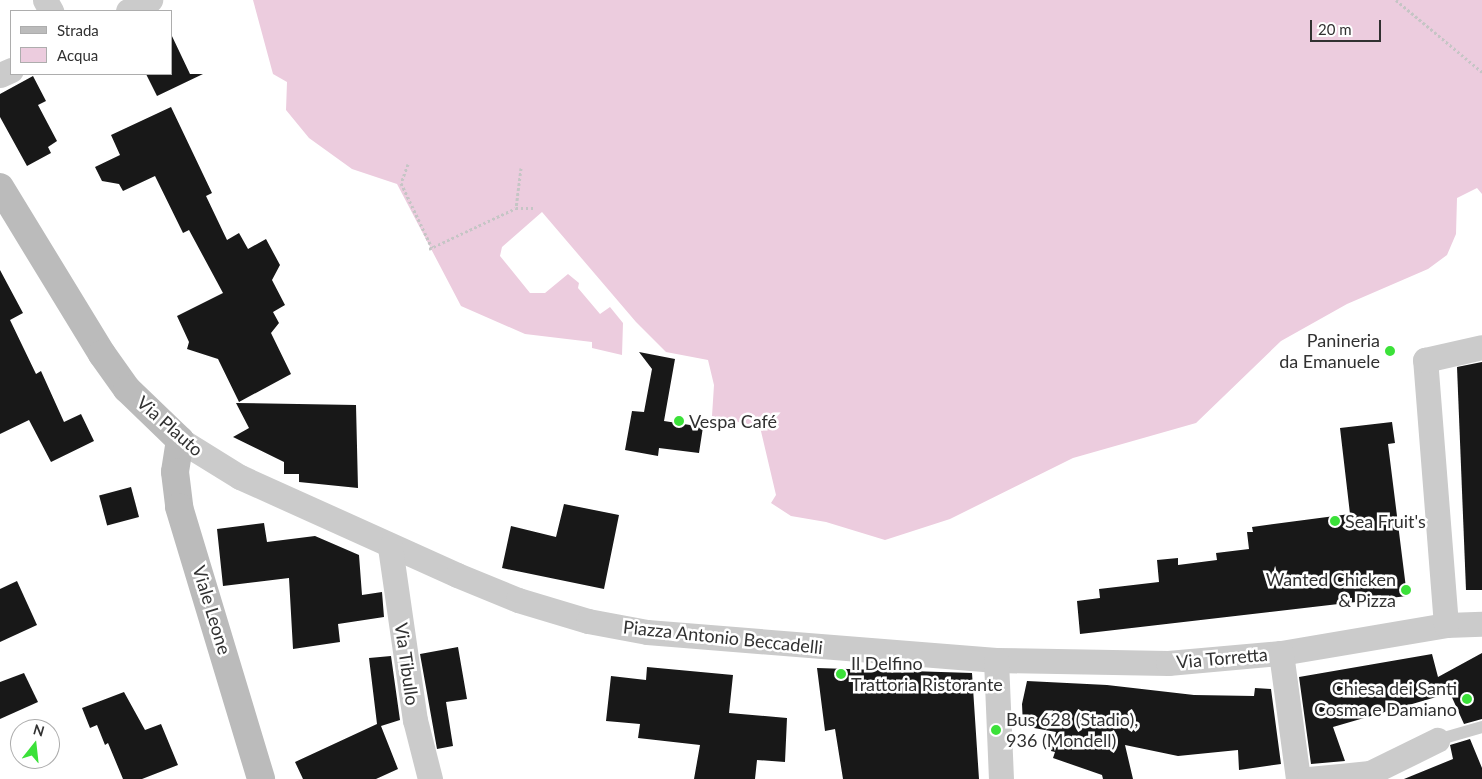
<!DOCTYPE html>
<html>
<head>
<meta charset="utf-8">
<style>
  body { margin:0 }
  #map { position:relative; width:1482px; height:779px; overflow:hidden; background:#fff; font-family:Lato,sans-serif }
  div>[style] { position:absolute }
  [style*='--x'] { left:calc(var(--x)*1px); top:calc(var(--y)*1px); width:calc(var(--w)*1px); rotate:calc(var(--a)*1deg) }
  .water>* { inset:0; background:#ecccde }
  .building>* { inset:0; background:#181818; transform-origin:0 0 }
  .path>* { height:3px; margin-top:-1.5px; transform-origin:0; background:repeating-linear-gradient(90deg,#c5c5c5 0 2.5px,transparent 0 5px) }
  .lane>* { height:12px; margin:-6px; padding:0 6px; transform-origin:6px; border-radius:6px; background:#cbcbcb }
  .street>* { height:25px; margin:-12.5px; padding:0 12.5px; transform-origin:12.5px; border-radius:12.5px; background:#cbcbcb }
  .secondary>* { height:28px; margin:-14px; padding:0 14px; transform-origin:14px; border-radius:14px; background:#bbb }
  .dots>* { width:14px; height:14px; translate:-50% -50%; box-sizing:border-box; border:2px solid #fff; border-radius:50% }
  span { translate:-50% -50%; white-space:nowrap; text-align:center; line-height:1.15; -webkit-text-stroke:5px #fff; paint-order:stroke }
  .poi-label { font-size:18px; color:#313131 }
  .right { translate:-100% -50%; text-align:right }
  .left { translate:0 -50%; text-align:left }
  .street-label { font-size:18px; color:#313131 }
  .legend { position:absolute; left:10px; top:10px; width:162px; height:65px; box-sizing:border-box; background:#fff; border:1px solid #adadad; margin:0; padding:6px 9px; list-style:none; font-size:15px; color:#313131 }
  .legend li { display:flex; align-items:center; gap:10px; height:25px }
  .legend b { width:25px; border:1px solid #adadad }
  .north { position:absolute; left:10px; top:719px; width:50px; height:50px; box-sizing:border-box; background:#fff; border:1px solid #adadad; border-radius:50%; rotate:16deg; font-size:14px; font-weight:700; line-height:20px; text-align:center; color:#313131 }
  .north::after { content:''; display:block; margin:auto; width:18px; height:22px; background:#3be139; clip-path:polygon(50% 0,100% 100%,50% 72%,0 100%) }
  .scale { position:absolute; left:1310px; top:20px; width:71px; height:22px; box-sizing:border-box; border:2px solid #313131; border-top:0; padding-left:6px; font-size:15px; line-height:18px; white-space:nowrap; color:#313131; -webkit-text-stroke:4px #fff; paint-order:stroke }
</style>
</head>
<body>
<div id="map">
  <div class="water">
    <div style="clip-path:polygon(253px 0,1482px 0,1482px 194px,1477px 188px,1457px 198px,1456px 234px,1447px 255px,1428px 269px,1347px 304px,1281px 341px,1196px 423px,1073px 458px,950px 519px,885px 540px,826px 522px,791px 516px,771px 503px,776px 495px,760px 427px,712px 416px,714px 385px,708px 360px,666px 352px,636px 322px,542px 212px,502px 247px,500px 256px,530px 293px,545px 293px,568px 274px,579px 283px,578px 288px,600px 314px,610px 307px,623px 323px,622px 355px,592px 348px,592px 342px,525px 334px,461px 306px,397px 184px,352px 169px,309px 138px,286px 110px,287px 82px,273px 74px)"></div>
  </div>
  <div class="building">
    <div style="clip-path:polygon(171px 34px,190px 74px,203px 74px,157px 96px,146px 74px,171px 74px)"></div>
    <div style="clip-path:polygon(33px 76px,46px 101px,38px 105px,57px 141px,48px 147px,51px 153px,27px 166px,0 117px,0 94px)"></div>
    <div style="clip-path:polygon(171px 107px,212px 193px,206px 196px,227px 240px,239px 233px,248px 249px,266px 239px,280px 265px,272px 280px,285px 305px,273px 312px,279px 323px,271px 333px,291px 374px,239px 402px,218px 359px,187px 349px,189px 342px,177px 316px,223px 293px,189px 230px,183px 233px,155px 176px,123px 191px,119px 184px,102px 181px,95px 167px,120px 155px,111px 135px)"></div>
    <div style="clip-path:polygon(0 270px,23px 313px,10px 320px,36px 374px,41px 371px,64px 422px,81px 414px,94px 441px,51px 462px,29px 420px,0 434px)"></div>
    <div style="clip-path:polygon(639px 352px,675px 359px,664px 421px,703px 427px,699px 453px,659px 448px,658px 456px,625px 450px,632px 411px,644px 412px,652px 369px)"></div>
    <div style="clip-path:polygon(1482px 362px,1482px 590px,1466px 590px,1457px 367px)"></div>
    <div style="clip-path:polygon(236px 403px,356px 405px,358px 488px,299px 482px,299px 474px,284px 474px,284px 462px,233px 437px,249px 428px)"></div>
    <div style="clip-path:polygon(1392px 422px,1395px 443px,1388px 444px,1407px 596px,1080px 634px,1077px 601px,1100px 598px,1099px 589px,1159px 582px,1157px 560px,1178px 558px,1178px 565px,1217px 560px,1216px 553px,1249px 549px,1247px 532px,1253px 532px,1252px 527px,1350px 514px,1340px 428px)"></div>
    <div style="left:131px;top:487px;width:31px;height:33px;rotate:75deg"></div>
    <div style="clip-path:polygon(564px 504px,619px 515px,604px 589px,502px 568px,511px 526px,556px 537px)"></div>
    <div style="clip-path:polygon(264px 523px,267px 542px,315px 536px,359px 555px,362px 595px,382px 592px,384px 617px,338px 624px,340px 642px,293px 649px,289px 578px,223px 586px,217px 529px)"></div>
    <div style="clip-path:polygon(17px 581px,37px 625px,0 642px,0 589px)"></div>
    <div style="clip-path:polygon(458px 647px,467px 699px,446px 702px,453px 746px,437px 749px,420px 654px)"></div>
    <div style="clip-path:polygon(1482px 653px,1482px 719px,1464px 724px,1450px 693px,1333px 727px,1345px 761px,1311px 764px,1299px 677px,1432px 654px,1438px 677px)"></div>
    <div style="clip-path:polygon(391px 656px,400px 720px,381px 726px,398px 769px,376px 779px,303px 779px,295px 762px,377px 724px,369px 658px)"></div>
    <div style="clip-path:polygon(647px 667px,733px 675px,729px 713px,787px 718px,785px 762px,757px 760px,755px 779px,694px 779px,700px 745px,638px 738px,640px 724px,606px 721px,611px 676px,646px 680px)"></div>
    <div style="clip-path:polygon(817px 668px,972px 673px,979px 779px,843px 779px,835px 729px,825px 731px)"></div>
    <div style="clip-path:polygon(24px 673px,38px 702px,0 719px,0 682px)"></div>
    <div style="clip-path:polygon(1027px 681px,1107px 685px,1194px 695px,1254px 696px,1255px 688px,1271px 689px,1281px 764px,1239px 770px,1238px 750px,1178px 756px,1125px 745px,1133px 779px,1103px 779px,1102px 775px,1053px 758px,1055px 752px,1051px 751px,1056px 732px,1023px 726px,1022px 704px)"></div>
    <div style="clip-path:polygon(124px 692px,145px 730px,161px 724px,178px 765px,142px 779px,123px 779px,108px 743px,105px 745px,97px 725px,90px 728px,82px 708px)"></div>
    <div style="clip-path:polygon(1470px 739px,1482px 768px,1482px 779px,1404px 779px,1453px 759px,1450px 745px)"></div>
  </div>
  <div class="path">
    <div style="--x:1396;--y:0;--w:112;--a:39.9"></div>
    <div style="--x:408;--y:164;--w:20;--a:110"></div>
    <div style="--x:401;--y:183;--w:72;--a:64.5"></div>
    <div style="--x:521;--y:168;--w:40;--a:97.1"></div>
    <div style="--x:516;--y:208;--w:17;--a:0"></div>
    <div style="--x:429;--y:249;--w:96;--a:-25.2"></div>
  </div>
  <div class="lane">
    <div style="--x:1437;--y:740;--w:47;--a:-16.1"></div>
  </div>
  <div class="street">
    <div style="--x:45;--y:0;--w:13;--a:61"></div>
    <div style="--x:128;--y:11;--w:25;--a:-27"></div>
    <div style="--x:0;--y:75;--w:12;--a:-24"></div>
    <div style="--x:180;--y:440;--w:70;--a:31.7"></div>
    <div style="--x:240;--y:477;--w:238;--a:24.3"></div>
    <div style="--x:457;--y:575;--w:66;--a:22.3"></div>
    <div style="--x:518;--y:600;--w:73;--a:16.7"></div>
    <div style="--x:588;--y:621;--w:60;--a:10.6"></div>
    <div style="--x:647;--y:632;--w:350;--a:4.6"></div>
    <div style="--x:996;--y:660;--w:172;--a:1"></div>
    <div style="--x:1168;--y:663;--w:113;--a:-5.1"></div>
    <div style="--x:1281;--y:653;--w:167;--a:-9.6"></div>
    <div style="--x:1446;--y:625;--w:36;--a:-2"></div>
    <div style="--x:390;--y:547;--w:175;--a:81.8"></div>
    <div style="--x:415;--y:720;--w:61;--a:75.7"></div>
    <div style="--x:1446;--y:625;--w:266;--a:-94.5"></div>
    <div style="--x:1425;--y:360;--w:58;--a:-12.8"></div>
    <div style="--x:1281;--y:653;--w:127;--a:82.3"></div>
    <div style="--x:996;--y:660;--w:119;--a:87.6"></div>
    <div style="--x:1309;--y:779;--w:61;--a:-5.6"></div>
    <div style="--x:1370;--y:773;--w:75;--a:-26.2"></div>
  </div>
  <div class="secondary">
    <div style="--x:0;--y:187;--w:196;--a:58.6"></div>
    <div style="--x:102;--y:354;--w:43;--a:54.5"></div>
    <div style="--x:127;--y:389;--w:74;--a:43.9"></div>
    <div style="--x:180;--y:440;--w:32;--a:99"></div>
    <div style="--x:175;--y:472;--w:35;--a:83"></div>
    <div style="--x:179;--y:507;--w:284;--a:73.2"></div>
  </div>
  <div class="dots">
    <div style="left:1390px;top:351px;background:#3be139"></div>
    <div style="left:679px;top:421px;background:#3be139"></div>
    <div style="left:1335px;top:521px;background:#3be139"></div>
    <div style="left:1406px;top:590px;background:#3be139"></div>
    <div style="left:841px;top:674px;background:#3be139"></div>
    <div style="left:1467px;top:699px;background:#3be139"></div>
    <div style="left:996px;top:730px;background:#3be139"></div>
  </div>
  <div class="poi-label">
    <span class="right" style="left:1380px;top:351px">Panineria<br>da Emanuele</span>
    <span class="left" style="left:689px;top:421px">Vespa Café</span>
    <span class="left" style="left:1345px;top:521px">Sea Fruit's</span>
    <span class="right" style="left:1396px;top:590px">Wanted Chicken<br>&amp; Pizza</span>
    <span class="left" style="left:851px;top:674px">Il Delfino<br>Trattoria Ristorante</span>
    <span class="right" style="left:1457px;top:699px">Chiesa dei Santi<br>Cosma e Damiano</span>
    <span class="left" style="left:1006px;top:730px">Bus 628 (Stadio),<br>936 (Mondell)</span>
  </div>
  <div class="street-label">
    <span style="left:170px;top:426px;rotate:41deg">Via Plauto</span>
    <span style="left:212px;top:610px;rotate:73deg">Viale Leone</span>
    <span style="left:723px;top:637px;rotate:6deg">Piazza Antonio Beccadelli</span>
    <span style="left:1222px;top:658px;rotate:-5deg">Via Torretta</span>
    <span style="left:407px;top:664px;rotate:82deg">Via Tibullo</span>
  </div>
  <ul class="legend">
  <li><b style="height:6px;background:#bbb"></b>Strada</li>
  <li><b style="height:14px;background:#ecccde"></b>Acqua</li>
  </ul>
  <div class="north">N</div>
  <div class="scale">20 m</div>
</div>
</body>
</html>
